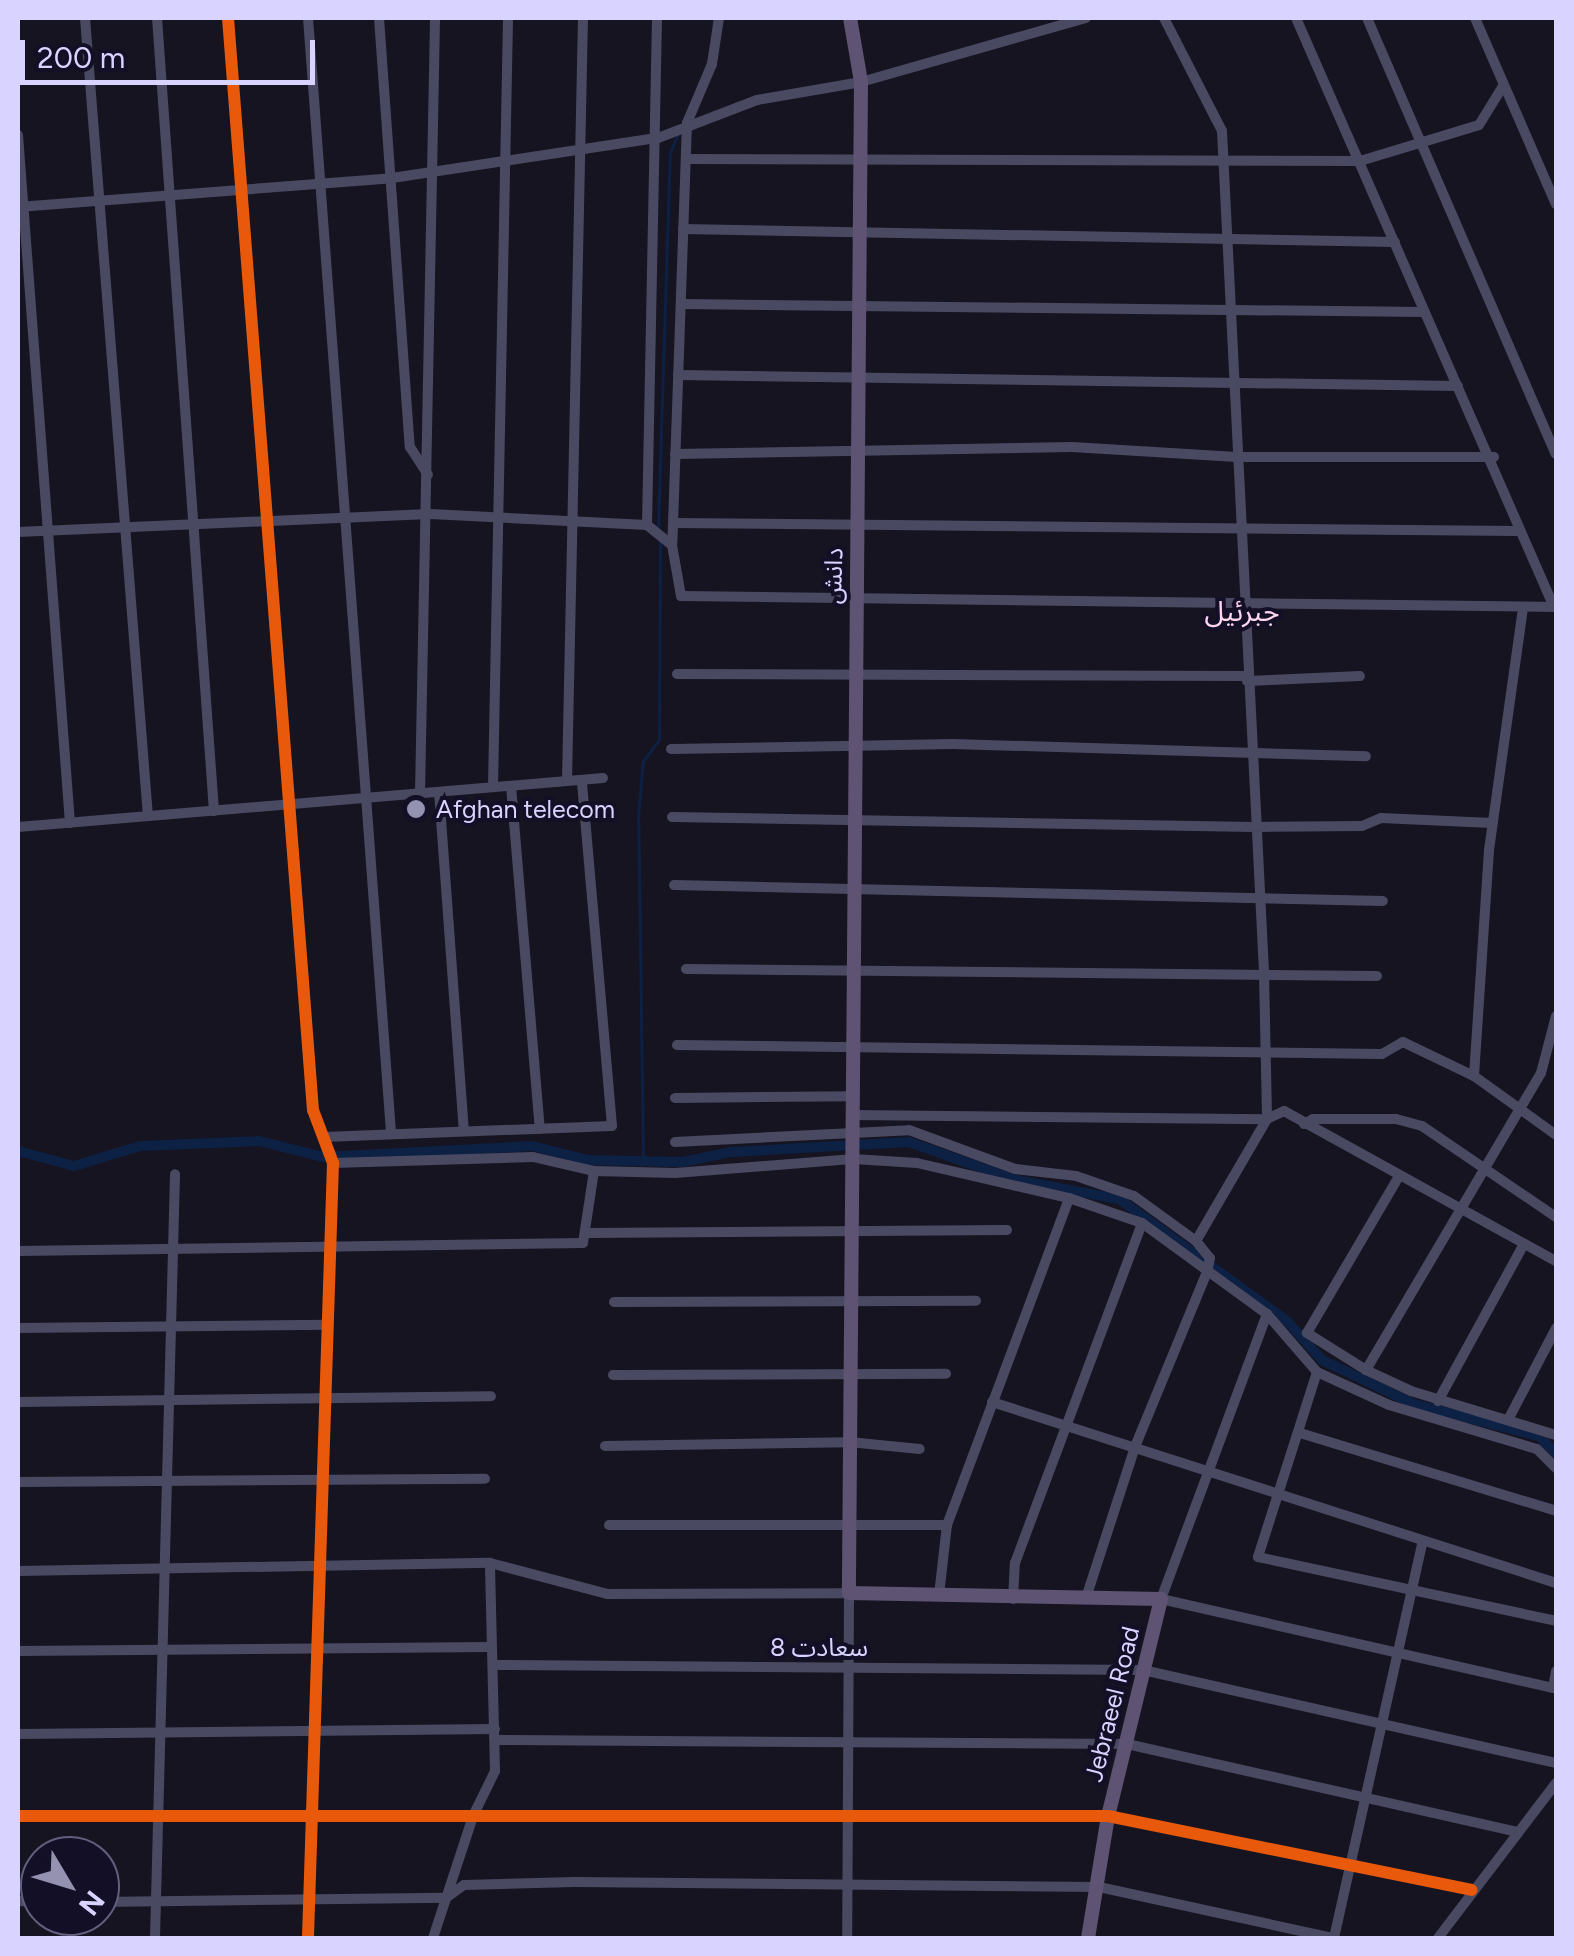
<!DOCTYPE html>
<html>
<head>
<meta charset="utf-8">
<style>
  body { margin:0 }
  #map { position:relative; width:1574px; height:1956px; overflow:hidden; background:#161421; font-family:Figtree,"Noto Sans Arabic",sans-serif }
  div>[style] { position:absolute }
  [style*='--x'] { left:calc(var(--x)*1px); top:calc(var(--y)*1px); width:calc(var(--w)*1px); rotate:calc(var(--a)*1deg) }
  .stream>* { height:2.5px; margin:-1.25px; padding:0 1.25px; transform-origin:1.25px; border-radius:1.25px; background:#0d2144 }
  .canal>* { height:10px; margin:-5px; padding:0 5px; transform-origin:5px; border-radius:5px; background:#0d2144 }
  .minor>* { height:10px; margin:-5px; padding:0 5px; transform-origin:5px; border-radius:5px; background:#4a4962 }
  .major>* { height:14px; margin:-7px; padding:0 7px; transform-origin:7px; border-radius:7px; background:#5e5373 }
  .cycleway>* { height:12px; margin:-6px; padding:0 6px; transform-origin:6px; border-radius:6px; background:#e8590c }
  .dots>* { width:28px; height:28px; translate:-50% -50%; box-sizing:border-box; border:5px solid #130f26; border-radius:50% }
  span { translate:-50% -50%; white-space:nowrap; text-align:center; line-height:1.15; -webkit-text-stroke:8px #130f26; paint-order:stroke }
  .street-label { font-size:25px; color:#d9d4ff }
  .poi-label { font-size:25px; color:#d9d4ff }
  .left { translate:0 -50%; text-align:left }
  .neighbourhood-label { font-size:28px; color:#ffd6f0 }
  .frame { position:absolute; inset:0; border:20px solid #d9d4ff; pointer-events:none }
  .north { position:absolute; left:20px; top:1836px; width:100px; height:100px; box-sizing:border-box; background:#130f26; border:2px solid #625e7d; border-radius:50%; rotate:128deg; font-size:28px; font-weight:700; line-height:40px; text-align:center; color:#d9d4ff }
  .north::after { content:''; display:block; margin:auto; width:35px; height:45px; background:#9591b1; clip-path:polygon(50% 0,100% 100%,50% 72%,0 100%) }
  .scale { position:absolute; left:20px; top:40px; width:295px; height:45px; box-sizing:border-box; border:5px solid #d9d4ff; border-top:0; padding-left:12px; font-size:30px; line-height:35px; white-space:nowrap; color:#d9d4ff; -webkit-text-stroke:8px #130f26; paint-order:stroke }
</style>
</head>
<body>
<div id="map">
  <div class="stream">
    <div style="--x:713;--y:27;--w:9;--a:-84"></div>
    <div style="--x:658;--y:528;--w:375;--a:-88.2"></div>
    <div style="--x:670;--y:153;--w:22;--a:-68"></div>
    <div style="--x:643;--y:1158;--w:343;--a:-90.8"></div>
    <div style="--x:638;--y:815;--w:54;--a:-84.7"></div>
    <div style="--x:643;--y:761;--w:26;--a:-53"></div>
    <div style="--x:659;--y:740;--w:199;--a:-89.7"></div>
  </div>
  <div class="canal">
    <div style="--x:18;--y:1151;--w:58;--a:15"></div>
    <div style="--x:74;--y:1166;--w:69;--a:-16.9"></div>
    <div style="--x:140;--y:1146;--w:119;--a:-2.4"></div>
    <div style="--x:259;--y:1141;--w:66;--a:14"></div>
    <div style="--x:323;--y:1157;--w:209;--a:-3"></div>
    <div style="--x:532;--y:1146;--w:58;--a:14"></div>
    <div style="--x:588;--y:1160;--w:95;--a:1.2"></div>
    <div style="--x:683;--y:1162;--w:49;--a:-11.8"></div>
    <div style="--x:731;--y:1152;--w:178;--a:-3.2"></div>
    <div style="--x:909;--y:1142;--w:114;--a:19.6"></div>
    <div style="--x:1016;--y:1180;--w:105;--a:10.5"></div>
    <div style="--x:1119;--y:1199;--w:209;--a:36"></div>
    <div style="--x:1288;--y:1322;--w:51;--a:48.2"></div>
    <div style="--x:1322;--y:1360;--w:102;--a:25.6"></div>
    <div style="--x:1414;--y:1404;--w:129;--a:14.4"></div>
    <div style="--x:1539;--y:1436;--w:24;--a:45"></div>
  </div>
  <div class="minor">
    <div style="--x:85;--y:18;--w:800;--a:85.49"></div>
    <div style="--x:157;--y:18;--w:795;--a:85.89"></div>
    <div style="--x:228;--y:18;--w:1095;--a:85.55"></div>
    <div style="--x:313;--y:1110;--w:57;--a:69.3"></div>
    <div style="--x:333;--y:1163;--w:775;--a:91.85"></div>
    <div style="--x:308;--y:18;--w:1117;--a:85.74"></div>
    <div style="--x:379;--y:18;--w:430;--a:85.9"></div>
    <div style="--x:410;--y:447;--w:33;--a:57"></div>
    <div style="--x:719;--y:18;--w:47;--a:98.7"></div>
    <div style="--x:712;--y:64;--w:64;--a:113"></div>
    <div style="--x:687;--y:123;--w:422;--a:92"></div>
    <div style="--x:672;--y:545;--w:52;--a:80"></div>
    <div style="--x:681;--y:596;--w:875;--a:0.72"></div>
    <div style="--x:1164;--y:18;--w:127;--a:62.8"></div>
    <div style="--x:1222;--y:131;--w:843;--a:87.14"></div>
    <div style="--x:1264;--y:973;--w:146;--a:88.8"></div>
    <div style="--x:1267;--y:1119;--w:141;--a:120.2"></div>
    <div style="--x:1296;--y:18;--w:643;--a:66.35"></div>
    <div style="--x:1367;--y:18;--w:475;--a:66.6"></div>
    <div style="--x:1475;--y:18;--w:203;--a:66.5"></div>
    <div style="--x:18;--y:135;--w:690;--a:85.68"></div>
    <div style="--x:686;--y:159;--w:674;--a:0.17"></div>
    <div style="--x:1360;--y:161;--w:124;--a:-16.8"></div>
    <div style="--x:1479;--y:125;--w:46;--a:-58.4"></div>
    <div style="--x:18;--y:207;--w:375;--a:-4.4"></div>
    <div style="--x:392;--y:178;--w:269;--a:-8.6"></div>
    <div style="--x:658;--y:138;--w:106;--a:-21"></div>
    <div style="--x:757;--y:100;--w:106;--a:-9.8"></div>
    <div style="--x:861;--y:82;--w:234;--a:-15.9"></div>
    <div style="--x:683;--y:229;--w:712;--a:1.05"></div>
    <div style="--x:681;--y:304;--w:743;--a:0.62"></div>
    <div style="--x:678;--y:375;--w:780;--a:0.81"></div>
    <div style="--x:675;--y:454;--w:397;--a:-1"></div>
    <div style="--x:1072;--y:447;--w:165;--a:3.5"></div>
    <div style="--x:1237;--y:457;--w:257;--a:0"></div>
    <div style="--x:673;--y:523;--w:844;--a:0.54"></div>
    <div style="--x:647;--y:525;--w:507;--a:-88.87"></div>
    <div style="--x:18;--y:532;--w:412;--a:-2.5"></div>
    <div style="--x:430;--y:514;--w:217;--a:2.9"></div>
    <div style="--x:647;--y:525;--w:32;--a:39"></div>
    <div style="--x:677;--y:674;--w:569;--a:0.2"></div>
    <div style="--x:1247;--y:681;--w:113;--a:-2.5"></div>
    <div style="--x:671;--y:749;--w:282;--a:-1"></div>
    <div style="--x:953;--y:744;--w:413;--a:1.7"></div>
    <div style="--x:567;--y:781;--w:763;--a:-88.8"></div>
    <div style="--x:511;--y:786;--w:344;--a:85.2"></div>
    <div style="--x:493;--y:787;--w:769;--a:-88.88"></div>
    <div style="--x:439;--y:792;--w:340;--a:85.8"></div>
    <div style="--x:420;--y:794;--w:776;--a:-88.89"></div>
    <div style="--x:672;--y:817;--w:583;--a:0.98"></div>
    <div style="--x:1255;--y:827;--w:107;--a:-0.5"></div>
    <div style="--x:1362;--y:826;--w:21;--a:-23"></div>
    <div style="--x:1381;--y:818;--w:111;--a:2.6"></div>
    <div style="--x:18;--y:827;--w:587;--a:-4.79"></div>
    <div style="--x:674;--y:885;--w:709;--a:1.29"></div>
    <div style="--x:686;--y:969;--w:691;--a:0.58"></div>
    <div style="--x:1556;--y:1016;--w:59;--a:104.7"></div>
    <div style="--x:1541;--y:1073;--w:345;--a:120.5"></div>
    <div style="--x:1366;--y:1370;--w:50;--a:25"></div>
    <div style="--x:1411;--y:1391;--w:152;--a:16.9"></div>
    <div style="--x:677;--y:1045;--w:705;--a:0.73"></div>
    <div style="--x:1382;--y:1054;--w:24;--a:-30"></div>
    <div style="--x:1403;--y:1042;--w:79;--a:25.6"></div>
    <div style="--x:1474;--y:1076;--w:101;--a:35.7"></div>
    <div style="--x:1474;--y:1076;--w:226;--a:-86.2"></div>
    <div style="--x:1489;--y:850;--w:243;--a:-82"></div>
    <div style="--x:675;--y:1098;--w:177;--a:-0.6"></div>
    <div style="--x:852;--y:1115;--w:415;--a:0.6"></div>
    <div style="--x:1267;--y:1119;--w:19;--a:-25"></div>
    <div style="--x:1284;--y:1111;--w:311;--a:28.9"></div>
    <div style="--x:1304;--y:1124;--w:10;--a:-29"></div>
    <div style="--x:1313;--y:1119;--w:83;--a:0"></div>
    <div style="--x:1396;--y:1119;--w:27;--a:15"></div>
    <div style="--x:1422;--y:1126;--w:162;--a:34.2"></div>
    <div style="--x:324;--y:1137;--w:288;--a:-2.2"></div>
    <div style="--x:612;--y:1126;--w:347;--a:-95"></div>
    <div style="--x:675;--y:1142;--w:234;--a:-2.9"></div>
    <div style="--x:909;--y:1130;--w:113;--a:20.2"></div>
    <div style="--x:1015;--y:1169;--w:61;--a:6.5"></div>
    <div style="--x:1076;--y:1176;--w:61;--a:19"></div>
    <div style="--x:1134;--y:1196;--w:77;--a:36"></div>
    <div style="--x:1196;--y:1241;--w:22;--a:51"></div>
    <div style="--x:1210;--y:1258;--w:14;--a:102"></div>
    <div style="--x:1207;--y:1272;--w:189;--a:112.4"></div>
    <div style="--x:1135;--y:1447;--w:159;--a:108"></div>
    <div style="--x:333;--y:1163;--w:200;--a:-1.7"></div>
    <div style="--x:533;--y:1157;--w:63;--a:12.9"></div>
    <div style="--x:594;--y:1171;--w:81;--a:1.4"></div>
    <div style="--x:675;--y:1173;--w:180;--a:-4.5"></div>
    <div style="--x:854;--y:1159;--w:63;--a:3.6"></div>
    <div style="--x:917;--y:1163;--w:156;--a:13"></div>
    <div style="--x:1069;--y:1198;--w:77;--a:18.9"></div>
    <div style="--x:1142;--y:1223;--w:155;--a:36.1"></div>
    <div style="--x:1267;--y:1314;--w:77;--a:49.2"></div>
    <div style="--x:1317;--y:1372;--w:79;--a:24.6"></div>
    <div style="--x:1389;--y:1405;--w:154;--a:16.6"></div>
    <div style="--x:1537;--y:1449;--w:27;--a:45"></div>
    <div style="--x:588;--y:1233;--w:419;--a:-0.4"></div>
    <div style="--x:18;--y:1251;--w:565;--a:-0.81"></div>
    <div style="--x:583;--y:1243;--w:73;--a:-81.3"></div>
    <div style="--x:614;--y:1302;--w:362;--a:-0.2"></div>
    <div style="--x:1267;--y:1314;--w:304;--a:110.4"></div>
    <div style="--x:1161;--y:1599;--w:405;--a:12.8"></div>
    <div style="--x:18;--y:1328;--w:310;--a:-0.6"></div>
    <div style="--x:1366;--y:1370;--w:70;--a:-147.9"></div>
    <div style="--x:1307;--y:1333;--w:180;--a:-59.6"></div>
    <div style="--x:1317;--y:1372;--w:194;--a:107.7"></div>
    <div style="--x:1258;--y:1557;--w:305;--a:12.1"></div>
    <div style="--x:613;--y:1375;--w:333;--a:-0.2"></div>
    <div style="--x:1438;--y:1401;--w:179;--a:-61.3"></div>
    <div style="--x:18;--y:1402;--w:473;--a:-0.7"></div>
    <div style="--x:992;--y:1402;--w:592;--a:17.79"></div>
    <div style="--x:1508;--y:1420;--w:104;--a:-62.4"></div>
    <div style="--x:1300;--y:1433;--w:268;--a:16.9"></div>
    <div style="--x:605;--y:1446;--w:244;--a:-0.9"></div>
    <div style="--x:849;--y:1442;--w:71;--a:5.6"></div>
    <div style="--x:18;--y:1482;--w:467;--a:-0.4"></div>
    <div style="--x:609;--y:1525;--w:338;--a:0"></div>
    <div style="--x:18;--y:1571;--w:472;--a:-1"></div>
    <div style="--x:490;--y:1563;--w:121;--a:14.8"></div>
    <div style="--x:607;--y:1594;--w:242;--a:-0.2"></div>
    <div style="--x:849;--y:1593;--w:345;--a:90.3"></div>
    <div style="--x:939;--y:1595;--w:70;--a:-83.5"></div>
    <div style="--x:947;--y:1525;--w:349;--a:-69.5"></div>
    <div style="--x:1013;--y:1599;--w:36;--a:-87"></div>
    <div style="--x:1015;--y:1563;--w:363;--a:-69.5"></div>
    <div style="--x:18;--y:1651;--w:472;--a:-0.5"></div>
    <div style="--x:495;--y:1665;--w:648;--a:0.44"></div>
    <div style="--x:1143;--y:1670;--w:423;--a:12.7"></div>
    <div style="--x:1553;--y:1688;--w:17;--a:-80"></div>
    <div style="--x:18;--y:1734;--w:477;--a:-0.6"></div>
    <div style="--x:498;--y:1740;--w:629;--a:0.36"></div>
    <div style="--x:1127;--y:1744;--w:400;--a:12.7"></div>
    <div style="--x:18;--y:1816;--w:1090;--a:0"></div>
    <div style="--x:1108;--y:1816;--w:371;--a:11.5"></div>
    <div style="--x:18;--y:1901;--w:22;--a:3"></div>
    <div style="--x:100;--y:1902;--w:346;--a:-0.7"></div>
    <div style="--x:446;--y:1898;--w:22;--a:-36"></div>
    <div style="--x:464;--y:1885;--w:111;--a:-1.5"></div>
    <div style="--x:575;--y:1882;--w:524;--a:0.55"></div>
    <div style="--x:1099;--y:1887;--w:239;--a:12.3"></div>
    <div style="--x:155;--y:1938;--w:764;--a:-88.5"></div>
    <div style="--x:433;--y:1938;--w:128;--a:-71.8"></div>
    <div style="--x:473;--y:1816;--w:50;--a:-63.9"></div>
    <div style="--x:495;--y:1771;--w:208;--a:-91.4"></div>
    <div style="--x:1334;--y:1938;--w:404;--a:-77.4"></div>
    <div style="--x:1438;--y:1938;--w:195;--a:-52.7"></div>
  </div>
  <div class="major">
    <div style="--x:850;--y:18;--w:65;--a:80.2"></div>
    <div style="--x:861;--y:82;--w:1511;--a:90.46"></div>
    <div style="--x:849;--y:1593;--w:312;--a:1.1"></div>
    <div style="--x:1161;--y:1599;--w:223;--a:103.7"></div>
    <div style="--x:1108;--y:1816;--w:124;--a:99.3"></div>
  </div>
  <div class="cycleway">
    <div style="--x:228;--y:18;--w:1095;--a:85.55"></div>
    <div style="--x:313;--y:1110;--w:57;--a:69.3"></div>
    <div style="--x:333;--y:1163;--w:775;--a:91.85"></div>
    <div style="--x:18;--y:1816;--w:1090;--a:0"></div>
    <div style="--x:1108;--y:1816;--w:371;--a:11.5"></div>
  </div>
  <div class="dots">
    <div style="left:416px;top:809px;background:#9591b1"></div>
  </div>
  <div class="street-label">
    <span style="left:833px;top:576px;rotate:-88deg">دانش</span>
    <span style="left:819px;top:1647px">سعادت 8</span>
    <span style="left:1112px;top:1704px;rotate:-76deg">Jebraeel Road</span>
  </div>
  <div class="poi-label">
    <span class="left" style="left:436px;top:809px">Afghan telecom</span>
  </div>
  <div class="neighbourhood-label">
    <span style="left:1242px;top:611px">جبرئیل</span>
  </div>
  <div class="frame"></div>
  <div class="north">N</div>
  <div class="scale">200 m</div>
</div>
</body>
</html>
